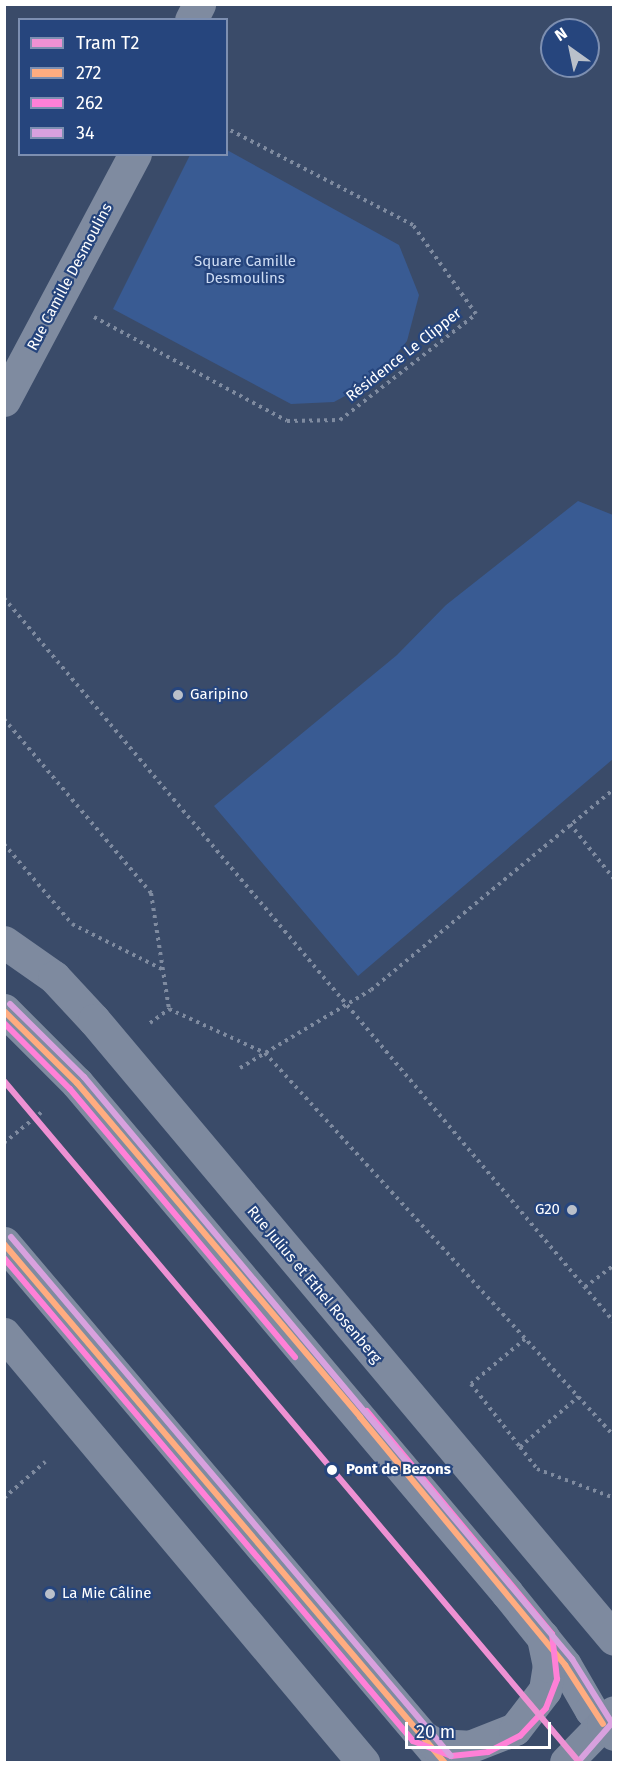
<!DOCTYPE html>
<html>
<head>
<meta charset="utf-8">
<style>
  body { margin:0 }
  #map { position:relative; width:618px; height:1767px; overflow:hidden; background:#3a4b69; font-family:"Fira Sans",sans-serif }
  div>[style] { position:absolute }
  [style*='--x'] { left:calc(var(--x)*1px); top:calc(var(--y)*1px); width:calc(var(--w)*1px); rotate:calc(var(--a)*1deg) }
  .green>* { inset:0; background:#395b93 }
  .path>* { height:4px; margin-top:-2px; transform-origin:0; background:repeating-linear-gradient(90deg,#7f8ba0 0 3px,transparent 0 7.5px) }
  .minor>* { height:33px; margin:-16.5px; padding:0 16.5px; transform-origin:16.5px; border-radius:16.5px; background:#7f8ba0 }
  .major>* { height:33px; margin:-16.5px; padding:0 16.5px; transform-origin:16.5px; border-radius:16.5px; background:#7e8a9f }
  .bus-1>* { height:6px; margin:-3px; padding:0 3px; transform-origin:3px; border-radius:3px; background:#ffac80 }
  .bus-2>* { height:6px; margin:-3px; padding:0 3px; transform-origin:3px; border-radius:3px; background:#ff80d7 }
  .bus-3>* { height:6px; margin:-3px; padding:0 3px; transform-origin:3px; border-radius:3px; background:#d8a1de }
  .tram-1>* { height:6px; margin:-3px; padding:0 3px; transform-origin:3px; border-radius:3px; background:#ee91d3 }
  .dots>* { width:16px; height:16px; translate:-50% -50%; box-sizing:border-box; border:3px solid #26457d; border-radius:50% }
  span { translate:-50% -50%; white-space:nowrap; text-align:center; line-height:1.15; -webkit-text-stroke:4.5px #26457d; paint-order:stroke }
  .park-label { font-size:15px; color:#cddcf4 }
  .street-label { font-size:15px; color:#fff }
  .poi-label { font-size:15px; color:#fff }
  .left { translate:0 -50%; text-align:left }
  .right { translate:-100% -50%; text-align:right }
  .stop-label { font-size:15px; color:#fff; font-weight:700 }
  .frame { position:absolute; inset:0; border:6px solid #fff; pointer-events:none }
  .legend { position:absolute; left:18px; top:18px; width:210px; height:138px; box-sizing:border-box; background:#26457d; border:2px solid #7d8fb1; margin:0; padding:8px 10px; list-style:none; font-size:18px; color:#fff }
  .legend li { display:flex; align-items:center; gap:12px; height:30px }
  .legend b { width:30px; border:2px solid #7d8fb1 }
  .north { position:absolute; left:540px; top:18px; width:60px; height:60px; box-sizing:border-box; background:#26457d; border:2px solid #7d8fb1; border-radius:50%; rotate:327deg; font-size:16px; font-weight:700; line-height:24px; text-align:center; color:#fff }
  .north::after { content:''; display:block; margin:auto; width:21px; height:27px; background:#bac0ca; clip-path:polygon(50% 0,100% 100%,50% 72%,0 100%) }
  .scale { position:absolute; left:405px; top:1722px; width:146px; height:27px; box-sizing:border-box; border:3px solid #fff; border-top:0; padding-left:8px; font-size:18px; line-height:21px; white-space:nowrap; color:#fff; -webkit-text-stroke:4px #26457d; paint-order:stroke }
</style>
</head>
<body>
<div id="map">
  <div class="green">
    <div style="clip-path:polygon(227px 150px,399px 245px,419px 295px,407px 341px,376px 379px,334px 402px,291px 404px,113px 309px,190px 155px)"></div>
    <div style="clip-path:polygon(578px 501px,613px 515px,613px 759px,358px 976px,214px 806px,397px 655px,446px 605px)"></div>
  </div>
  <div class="path">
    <div style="--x:94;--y:317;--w:219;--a:28.3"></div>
    <div style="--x:287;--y:421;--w:53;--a:-1.1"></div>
    <div style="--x:340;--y:420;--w:172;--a:-37.9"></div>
    <div style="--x:476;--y:314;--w:109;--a:-125.3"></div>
    <div style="--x:413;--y:225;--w:211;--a:-152.6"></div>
    <div style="--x:4;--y:598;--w:947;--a:49.88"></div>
    <div style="--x:4;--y:719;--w:228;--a:49.8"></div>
    <div style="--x:151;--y:893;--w:117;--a:81.2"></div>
    <div style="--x:570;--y:824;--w:70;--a:51.3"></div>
    <div style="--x:4;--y:844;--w:105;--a:49.6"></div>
    <div style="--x:72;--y:924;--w:101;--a:26.6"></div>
    <div style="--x:169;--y:1009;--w:106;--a:24.6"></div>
    <div style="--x:265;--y:1053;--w:518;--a:47.66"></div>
    <div style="--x:150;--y:1023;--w:24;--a:-36"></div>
    <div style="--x:240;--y:1068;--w:152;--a:-30.8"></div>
    <div style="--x:371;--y:990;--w:315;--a:-39.6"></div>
    <div style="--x:4;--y:1143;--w:52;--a:-39.5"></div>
    <div style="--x:4;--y:1167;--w:1;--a:0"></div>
    <div style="--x:585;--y:1287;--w:36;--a:-37"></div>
    <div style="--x:525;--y:1339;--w:70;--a:140.2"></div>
    <div style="--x:471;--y:1384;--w:80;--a:52.1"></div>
    <div style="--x:520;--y:1447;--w:77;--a:-40.8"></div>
    <div style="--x:520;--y:1447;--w:28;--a:52"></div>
    <div style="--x:537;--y:1469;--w:82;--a:20.6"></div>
    <div style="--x:4;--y:1498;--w:55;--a:-41.3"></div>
  </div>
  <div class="minor">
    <div style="--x:191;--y:20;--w:18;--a:-63"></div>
    <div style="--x:4;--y:400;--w:279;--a:-62"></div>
    <div style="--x:4;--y:1010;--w:103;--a:45"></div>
    <div style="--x:77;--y:1083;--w:667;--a:49.86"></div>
    <div style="--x:507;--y:1593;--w:92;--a:51.1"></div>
    <div style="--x:565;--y:1665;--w:52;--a:60"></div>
    <div style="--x:591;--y:1710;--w:18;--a:49"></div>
    <div style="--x:603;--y:1724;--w:16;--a:-47"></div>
    <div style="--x:4;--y:1243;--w:680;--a:49.71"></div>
    <div style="--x:420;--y:1735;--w:19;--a:32"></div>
    <div style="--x:436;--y:1745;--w:33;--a:3"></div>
    <div style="--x:469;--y:1747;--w:49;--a:-21.4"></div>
    <div style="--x:515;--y:1729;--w:49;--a:-52.4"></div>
    <div style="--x:545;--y:1690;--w:24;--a:-81"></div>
    <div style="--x:549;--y:1666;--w:30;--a:-102"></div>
  </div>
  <div class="major">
    <div style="--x:4;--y:942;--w:61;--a:35"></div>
    <div style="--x:54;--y:977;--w:59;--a:47.1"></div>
    <div style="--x:94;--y:1020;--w:808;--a:49.97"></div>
    <div style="--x:4;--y:1334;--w:559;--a:50.01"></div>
    <div style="--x:566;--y:1762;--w:53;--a:-45.8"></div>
    <div style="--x:603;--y:1724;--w:15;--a:42"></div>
  </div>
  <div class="bus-1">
    <div style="--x:4;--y:1011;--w:103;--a:44.6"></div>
    <div style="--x:77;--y:1083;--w:438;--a:49.7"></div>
    <div style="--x:360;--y:1417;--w:322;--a:50.4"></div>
    <div style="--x:565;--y:1665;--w:70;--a:57.2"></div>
    <div style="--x:4;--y:1244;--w:680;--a:49.65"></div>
  </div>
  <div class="bus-2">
    <div style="--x:4;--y:1023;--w:93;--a:45"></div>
    <div style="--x:70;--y:1089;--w:350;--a:50"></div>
    <div style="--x:4;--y:1258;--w:633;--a:49.74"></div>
    <div style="--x:413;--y:1741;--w:41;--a:21.5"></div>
    <div style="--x:451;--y:1756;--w:37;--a:-6"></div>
    <div style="--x:488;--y:1752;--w:36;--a:-27"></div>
    <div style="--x:520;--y:1736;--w:38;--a:-47"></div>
    <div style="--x:546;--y:1708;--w:31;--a:-69"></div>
    <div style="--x:557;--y:1679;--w:45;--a:-96.3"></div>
    <div style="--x:552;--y:1634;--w:290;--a:-129.7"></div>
  </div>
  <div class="bus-3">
    <div style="--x:10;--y:1004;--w:104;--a:44.6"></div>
    <div style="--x:84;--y:1077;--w:760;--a:50.02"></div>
    <div style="--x:572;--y:1659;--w:75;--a:58"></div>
    <div style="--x:612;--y:1723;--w:52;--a:131.1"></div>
    <div style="--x:11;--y:1237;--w:680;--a:49.71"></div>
  </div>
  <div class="tram-1">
    <div style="--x:4;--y:1081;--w:891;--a:49.82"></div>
  </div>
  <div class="dots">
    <div style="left:178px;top:695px;background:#bac0ca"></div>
    <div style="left:572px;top:1210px;background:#bac0ca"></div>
    <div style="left:332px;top:1470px;background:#fff"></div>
    <div style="left:50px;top:1594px;background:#bac0ca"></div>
  </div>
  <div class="park-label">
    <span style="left:245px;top:270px">Square Camille<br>Desmoulins</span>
  </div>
  <div class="street-label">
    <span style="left:70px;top:277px;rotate:-62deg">Rue Camille Desmoulins</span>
    <span style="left:404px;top:355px;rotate:-38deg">Résidence Le Clipper</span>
    <span style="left:314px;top:1285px;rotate:50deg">Rue Julius et Ethel Rosenberg</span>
  </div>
  <div class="poi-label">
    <span class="left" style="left:190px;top:695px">Garipino</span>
    <span class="right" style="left:560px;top:1210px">G20</span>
    <span class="left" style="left:62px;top:1594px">La Mie Câline</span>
  </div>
  <div class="stop-label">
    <span class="left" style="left:346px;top:1470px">Pont de Bezons</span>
  </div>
  <div class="frame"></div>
  <ul class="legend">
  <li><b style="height:8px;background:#ee91d3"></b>Tram T2</li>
  <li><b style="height:8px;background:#ffac80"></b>272</li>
  <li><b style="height:8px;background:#ff80d7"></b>262</li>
  <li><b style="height:8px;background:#d8a1de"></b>34</li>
  </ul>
  <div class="north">N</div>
  <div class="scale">20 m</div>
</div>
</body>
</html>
